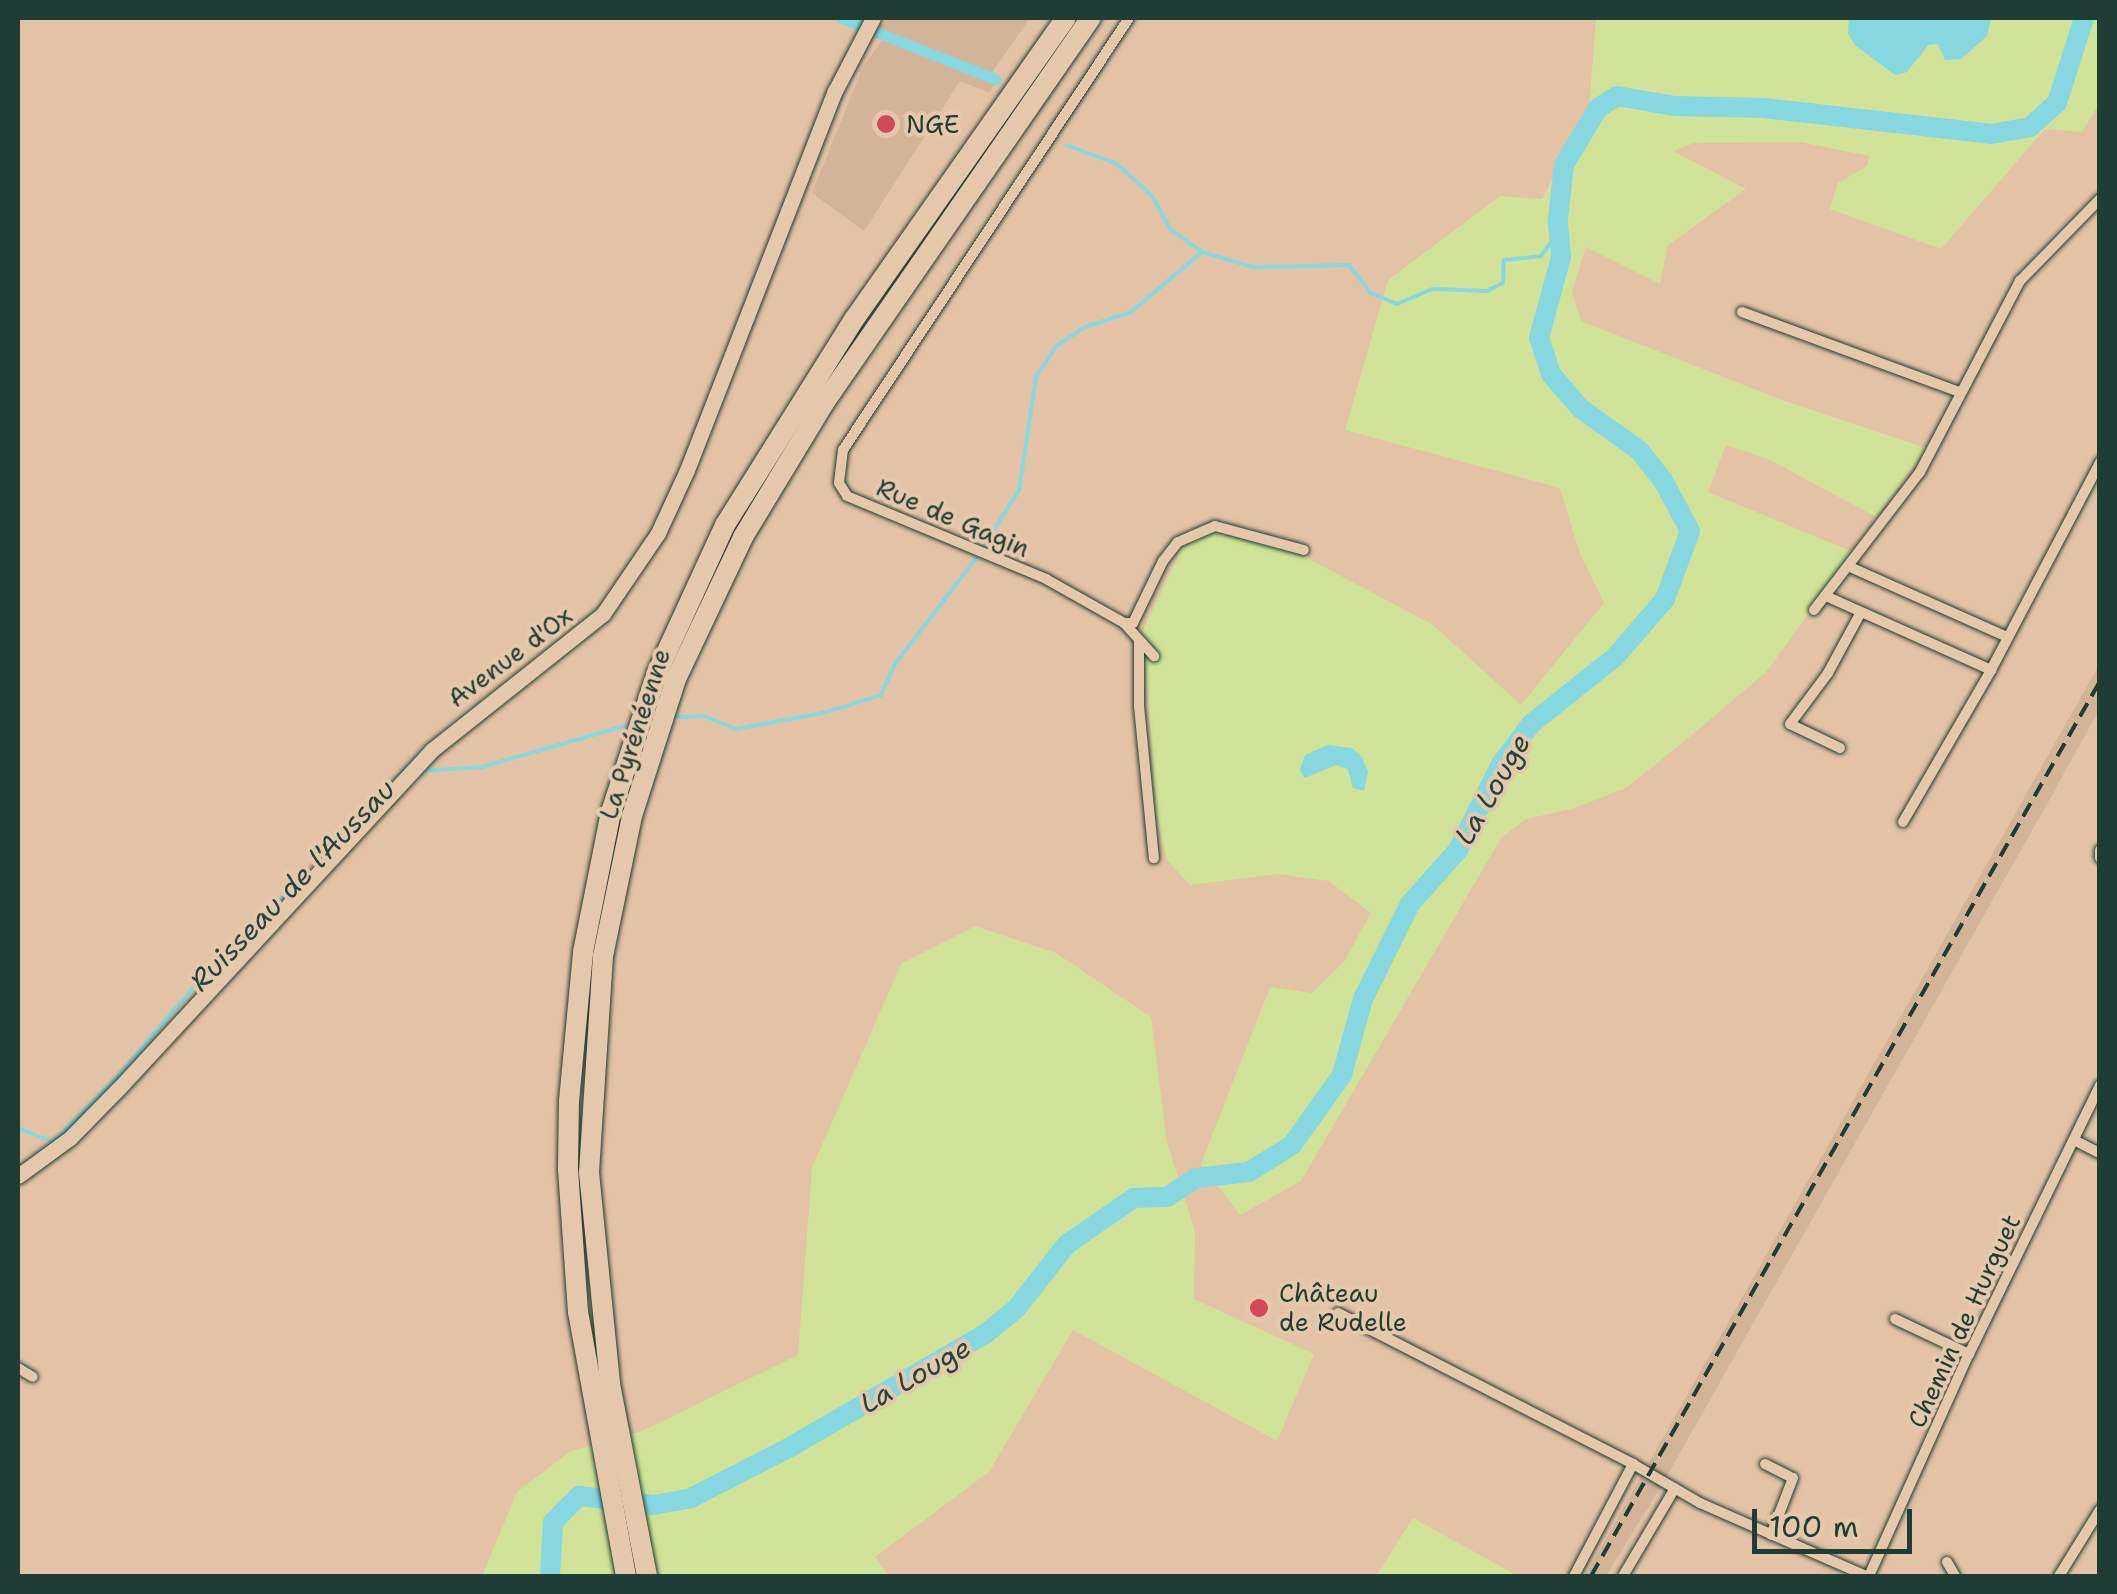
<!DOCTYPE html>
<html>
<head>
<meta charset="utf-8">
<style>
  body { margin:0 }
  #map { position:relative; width:2117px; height:1594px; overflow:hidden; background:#e4c2a5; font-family:"Shantell Sans",sans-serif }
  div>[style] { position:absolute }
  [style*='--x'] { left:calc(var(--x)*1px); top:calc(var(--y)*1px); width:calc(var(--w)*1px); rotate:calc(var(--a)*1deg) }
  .built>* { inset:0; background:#d3b498 }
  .green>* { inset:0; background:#d0e398 }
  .water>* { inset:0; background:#86d7e0 }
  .stream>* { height:4px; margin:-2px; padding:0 2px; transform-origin:2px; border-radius:2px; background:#86d7e0 }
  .canal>* { height:11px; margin:-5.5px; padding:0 5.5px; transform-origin:5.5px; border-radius:5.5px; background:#86d7e0 }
  .river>* { height:20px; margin:-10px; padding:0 10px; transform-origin:10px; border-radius:10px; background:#86d7e0 }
  .roads { filter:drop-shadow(0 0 2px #1f3d34) drop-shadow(0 0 2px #1f3d34) }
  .street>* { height:10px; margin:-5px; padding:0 5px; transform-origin:5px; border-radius:5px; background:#e5c8ac }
  .secondary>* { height:15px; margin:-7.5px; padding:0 7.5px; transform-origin:7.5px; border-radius:7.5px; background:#e5c8ac }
  .highway>* { height:20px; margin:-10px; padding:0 10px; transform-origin:10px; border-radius:10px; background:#e5c8ac }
  .rail>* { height:4px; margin-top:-2px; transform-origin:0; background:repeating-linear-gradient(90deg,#1f3d34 0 15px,transparent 0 23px) }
  .dots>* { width:28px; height:28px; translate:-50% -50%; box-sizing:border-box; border:5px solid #e5c8ac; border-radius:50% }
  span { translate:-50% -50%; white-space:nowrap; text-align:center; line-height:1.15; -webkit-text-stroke:8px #e5c8ac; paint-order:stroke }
  .poi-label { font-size:25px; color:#1f3d34 }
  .left { translate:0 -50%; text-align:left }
  .street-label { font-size:25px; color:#1f3d34 }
  .water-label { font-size:28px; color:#24453d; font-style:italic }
  .frame { position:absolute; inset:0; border:20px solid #1f3d34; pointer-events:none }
  .scale { position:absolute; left:1752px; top:1509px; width:160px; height:45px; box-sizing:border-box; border:5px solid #1f3d34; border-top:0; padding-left:12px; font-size:30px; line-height:35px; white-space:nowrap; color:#1f3d34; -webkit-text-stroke:8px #e5c8ac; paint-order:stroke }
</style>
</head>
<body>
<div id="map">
  <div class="built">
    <div style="clip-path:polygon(889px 18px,1030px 18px,991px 74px,997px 77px,990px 93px,960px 81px,864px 231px,812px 193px,863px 67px,882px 40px,884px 31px,879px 28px)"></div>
    <div style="clip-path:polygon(2099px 665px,2099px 710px,2051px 797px,1660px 1488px,1606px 1576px,1585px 1576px)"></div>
  </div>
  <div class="green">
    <div style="clip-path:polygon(evenodd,1596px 18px,1849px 18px,1855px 45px,1895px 75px,1920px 57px,1928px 45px,1938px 43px,1944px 50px,1987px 36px,1990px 18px,2099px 18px,2099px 104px,2082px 132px,2045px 129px,1941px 249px,1830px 209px,1838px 183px,1867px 166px,1869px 156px,1800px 142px,1694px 143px,1673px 151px,1746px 189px,1668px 245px,1660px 284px,1586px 247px,1572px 292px,1581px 321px,1782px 400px,1926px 448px,1876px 517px,1768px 459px,1726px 445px,1708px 492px,1853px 552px,1767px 671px,1693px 734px,1626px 788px,1572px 809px,1526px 819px,1501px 838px,1301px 1181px,1240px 1215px,1201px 1164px,1270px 987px,1312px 993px,1344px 962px,1371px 913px,1329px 881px,1277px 874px,1190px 885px,1167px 860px,1157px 820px,1143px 630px,1189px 533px,1249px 527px,1433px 625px,1521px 705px,1604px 603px,1579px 551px,1560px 488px,1345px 430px,1388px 280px,1500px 196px,1542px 199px,1589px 107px,1596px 18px,1352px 748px,1353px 788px,1348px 768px,1336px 765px,1305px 778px,1352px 748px)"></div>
    <div style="clip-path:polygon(975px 926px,1056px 953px,1151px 1017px,1167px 1142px,1195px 1231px,1194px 1299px,1314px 1354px,1277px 1441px,1073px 1330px,989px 1472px,875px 1557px,889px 1576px,482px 1576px,517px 1492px,571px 1451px,640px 1432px,798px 1355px,812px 1168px,901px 964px)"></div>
    <div style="clip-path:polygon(1413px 1518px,1518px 1576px,1376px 1576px)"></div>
  </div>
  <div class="water">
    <div style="clip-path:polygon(1849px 18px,1990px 18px,1991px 19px,1987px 36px,1961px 59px,1945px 60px,1938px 44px,1928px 45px,1907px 72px,1895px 75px,1855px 45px,1848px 34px)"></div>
    <div style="clip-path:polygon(1328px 745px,1352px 748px,1362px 757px,1368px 772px,1364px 791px,1353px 788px,1348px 769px,1336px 765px,1304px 778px,1300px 769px,1305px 755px)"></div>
  </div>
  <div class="stream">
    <div style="--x:1066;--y:145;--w:54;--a:20.4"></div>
    <div style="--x:1117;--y:164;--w:47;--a:42.4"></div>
    <div style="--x:1152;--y:196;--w:39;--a:61"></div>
    <div style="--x:1171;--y:230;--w:38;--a:35"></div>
    <div style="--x:1202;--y:252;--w:53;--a:16.4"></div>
    <div style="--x:1253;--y:267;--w:96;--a:-1.2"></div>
    <div style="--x:1349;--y:265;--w:36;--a:52"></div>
    <div style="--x:1371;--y:293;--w:28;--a:23"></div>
    <div style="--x:1397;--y:304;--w:39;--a:-23"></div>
    <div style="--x:1433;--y:289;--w:54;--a:2.1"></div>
    <div style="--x:1487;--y:291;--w:18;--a:-27"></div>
    <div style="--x:1503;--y:283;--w:23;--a:-88"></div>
    <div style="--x:1504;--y:260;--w:37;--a:-6"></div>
    <div style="--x:1541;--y:256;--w:31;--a:-54"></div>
    <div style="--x:677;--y:717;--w:27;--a:-2"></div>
    <div style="--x:704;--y:716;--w:35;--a:22"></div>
    <div style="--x:737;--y:729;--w:92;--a:-10.7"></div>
    <div style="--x:827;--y:712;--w:57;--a:-17.5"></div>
    <div style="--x:881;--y:695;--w:34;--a:-66"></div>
    <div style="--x:895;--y:664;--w:135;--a:-52.5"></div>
    <div style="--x:977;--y:557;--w:79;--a:-57.9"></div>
    <div style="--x:1019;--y:490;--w:114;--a:-81.4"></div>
    <div style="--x:1036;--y:377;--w:37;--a:-57"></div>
    <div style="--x:1056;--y:346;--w:35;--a:-33"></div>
    <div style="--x:1085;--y:327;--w:48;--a:-18.1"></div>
    <div style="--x:1131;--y:312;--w:93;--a:-40.2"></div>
    <div style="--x:421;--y:771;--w:61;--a:-3.8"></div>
    <div style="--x:482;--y:767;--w:148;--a:-16.1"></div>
    <div style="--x:375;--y:801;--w:45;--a:-45.9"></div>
    <div style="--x:18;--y:1128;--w:38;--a:22"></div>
    <div style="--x:53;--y:1142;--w:91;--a:-45.4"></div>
    <div style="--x:117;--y:1077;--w:171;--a:-49.5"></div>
    <div style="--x:228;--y:947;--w:93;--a:-42.4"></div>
  </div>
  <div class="canal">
    <div style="--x:841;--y:18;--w:166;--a:21.6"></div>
  </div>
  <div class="river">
    <div style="--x:550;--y:1576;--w:54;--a:-86.8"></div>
    <div style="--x:553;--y:1522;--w:37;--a:-45"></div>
    <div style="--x:579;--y:1496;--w:75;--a:6.9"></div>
    <div style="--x:653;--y:1505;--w:39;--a:-10"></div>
    <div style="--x:691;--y:1498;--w:114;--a:-27.2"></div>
    <div style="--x:792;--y:1446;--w:223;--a:-30.1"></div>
    <div style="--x:985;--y:1334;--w:40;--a:-39"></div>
    <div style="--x:1016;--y:1309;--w:83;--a:-51.9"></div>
    <div style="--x:1067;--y:1244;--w:81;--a:-34.5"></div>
    <div style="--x:1134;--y:1198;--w:33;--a:-2"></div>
    <div style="--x:1167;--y:1197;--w:35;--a:-33"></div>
    <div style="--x:1196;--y:1178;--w:53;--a:-6.5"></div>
    <div style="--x:1249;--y:1172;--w:51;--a:-32.1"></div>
    <div style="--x:1292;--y:1145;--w:86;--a:-54.5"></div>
    <div style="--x:1342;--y:1075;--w:79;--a:-74.6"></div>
    <div style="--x:1363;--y:999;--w:106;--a:-63.7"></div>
    <div style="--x:1410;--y:904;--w:72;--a:-48.4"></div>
    <div style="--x:1458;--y:850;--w:96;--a:-63.4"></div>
    <div style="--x:1501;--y:764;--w:50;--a:-53.1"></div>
    <div style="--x:1531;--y:724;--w:107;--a:-38.6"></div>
    <div style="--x:1615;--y:657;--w:77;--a:-49.2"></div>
    <div style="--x:1665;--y:599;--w:72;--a:-69.8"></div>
    <div style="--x:1690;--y:531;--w:55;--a:-118"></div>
    <div style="--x:1664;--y:482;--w:39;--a:-128"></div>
    <div style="--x:1640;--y:451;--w:74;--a:-144.4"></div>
    <div style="--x:1580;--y:408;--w:45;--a:-130.5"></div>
    <div style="--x:1551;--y:374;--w:38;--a:-108"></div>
    <div style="--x:1539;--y:338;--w:84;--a:-74.8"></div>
    <div style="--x:1561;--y:257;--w:38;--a:-95"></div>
    <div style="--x:1558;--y:219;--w:54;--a:-83.7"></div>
    <div style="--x:1564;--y:165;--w:66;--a:-59.2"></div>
    <div style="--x:1598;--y:108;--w:22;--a:-32"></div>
    <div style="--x:1617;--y:96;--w:59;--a:9.8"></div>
    <div style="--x:1675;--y:106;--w:89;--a:1.3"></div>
    <div style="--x:1764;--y:108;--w:228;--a:6.5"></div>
    <div style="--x:1991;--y:134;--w:40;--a:-10"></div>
    <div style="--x:2030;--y:127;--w:36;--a:-42"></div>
    <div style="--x:2057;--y:103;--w:89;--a:-72.4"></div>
  </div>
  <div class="roads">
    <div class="street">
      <div style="--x:1129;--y:18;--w:518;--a:123.51"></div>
      <div style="--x:843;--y:450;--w:33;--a:97"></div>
      <div style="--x:839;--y:483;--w:15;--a:58"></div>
      <div style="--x:847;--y:496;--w:216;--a:22.6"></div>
      <div style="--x:1046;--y:579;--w:90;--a:29.4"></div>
      <div style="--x:1124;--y:623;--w:9;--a:0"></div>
      <div style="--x:1133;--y:623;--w:69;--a:-64.2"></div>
      <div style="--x:1163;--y:561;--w:24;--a:-52"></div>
      <div style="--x:1178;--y:542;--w:40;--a:-23.4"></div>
      <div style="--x:1215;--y:526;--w:92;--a:15.1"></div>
      <div style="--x:1742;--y:312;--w:232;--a:20.2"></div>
      <div style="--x:1850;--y:567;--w:172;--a:24"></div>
      <div style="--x:1828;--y:597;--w:179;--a:24.1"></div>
      <div style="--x:1814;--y:610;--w:174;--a:-52.5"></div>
      <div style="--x:1920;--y:472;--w:216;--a:-62.4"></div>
      <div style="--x:2020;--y:281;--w:115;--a:-45.7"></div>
      <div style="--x:1124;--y:623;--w:45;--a:47.7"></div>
      <div style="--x:1139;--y:640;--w:66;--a:90"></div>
      <div style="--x:1139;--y:706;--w:153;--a:84.4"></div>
      <div style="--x:1840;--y:748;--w:55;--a:-154.4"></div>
      <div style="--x:1790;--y:724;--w:64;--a:-53.3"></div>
      <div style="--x:1828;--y:673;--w:69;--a:-61.6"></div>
      <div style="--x:1903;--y:822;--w:176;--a:-59.9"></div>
      <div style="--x:1991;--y:670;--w:235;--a:-62.3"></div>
      <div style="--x:2100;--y:850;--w:8;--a:90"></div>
      <div style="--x:2074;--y:1140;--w:29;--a:27"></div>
      <div style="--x:1338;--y:1313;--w:331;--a:27.1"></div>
      <div style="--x:1895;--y:1319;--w:82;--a:25.3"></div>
      <div style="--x:18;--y:1368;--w:17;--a:31"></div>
      <div style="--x:1765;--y:1464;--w:31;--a:27"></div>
      <div style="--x:1793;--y:1478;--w:61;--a:111.1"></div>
      <div style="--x:1947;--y:1562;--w:16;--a:60"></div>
      <div style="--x:1574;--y:1576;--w:127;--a:-62.2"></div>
      <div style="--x:1633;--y:1464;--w:78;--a:30.2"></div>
      <div style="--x:1700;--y:1503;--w:181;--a:23.7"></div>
      <div style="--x:1623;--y:1576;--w:102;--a:-59.4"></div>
      <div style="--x:1869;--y:1576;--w:243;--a:-65.8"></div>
      <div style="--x:1969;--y:1354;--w:299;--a:-64"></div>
      <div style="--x:2059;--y:1576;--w:78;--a:-58.2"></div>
    </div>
    <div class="secondary">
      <div style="--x:18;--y:1176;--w:64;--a:-36.2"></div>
      <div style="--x:70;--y:1138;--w:71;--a:-45.6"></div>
      <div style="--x:120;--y:1087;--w:459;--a:-47.2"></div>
      <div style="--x:432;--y:750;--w:218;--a:-38.5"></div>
      <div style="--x:603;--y:614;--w:98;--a:-55.8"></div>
      <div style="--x:658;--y:533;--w:69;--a:-65.3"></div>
      <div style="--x:687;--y:470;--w:407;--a:-68.7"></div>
      <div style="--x:835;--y:91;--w:82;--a:-62.5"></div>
    </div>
    <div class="highway">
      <div style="--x:626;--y:1576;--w:268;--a:-100.3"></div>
      <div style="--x:578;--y:1312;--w:143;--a:-94"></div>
      <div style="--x:568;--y:1169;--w:68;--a:-89.2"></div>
      <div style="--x:569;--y:1101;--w:150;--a:-84.6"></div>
      <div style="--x:583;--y:952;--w:143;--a:-78.7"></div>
      <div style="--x:611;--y:812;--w:146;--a:-71.7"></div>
      <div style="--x:657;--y:673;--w:163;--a:-65.3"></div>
      <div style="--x:725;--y:525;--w:244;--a:-57.9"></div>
      <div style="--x:855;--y:318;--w:367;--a:-54.9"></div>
      <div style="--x:647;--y:1576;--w:197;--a:-100.9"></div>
      <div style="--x:610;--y:1383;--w:212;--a:-95.7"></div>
      <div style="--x:589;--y:1172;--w:216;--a:-86.3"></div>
      <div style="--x:603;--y:956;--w:143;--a:-78.3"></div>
      <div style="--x:632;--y:816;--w:144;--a:-72.2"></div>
      <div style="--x:676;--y:679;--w:157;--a:-64.7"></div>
      <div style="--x:743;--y:537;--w:157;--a:-58.8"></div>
      <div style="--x:824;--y:403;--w:469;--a:-55.3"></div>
    </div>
  </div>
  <div class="rail">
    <div style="--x:1591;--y:1576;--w:1030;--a:-60.37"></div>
  </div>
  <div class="dots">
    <div style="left:886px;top:124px;background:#d1495b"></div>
    <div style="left:1259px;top:1308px;background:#d1495b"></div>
  </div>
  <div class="poi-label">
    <span class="left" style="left:906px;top:124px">NGE</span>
    <span class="left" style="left:1279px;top:1308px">Château<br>de Rudelle</span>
  </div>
  <div class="street-label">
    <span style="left:953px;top:518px;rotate:23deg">Rue de Gagin</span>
    <span style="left:510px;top:657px;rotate:-37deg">Avenue d'Ox</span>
    <span style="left:635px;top:734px;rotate:-72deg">La Pyrénéenne</span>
    <span style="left:1964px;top:1321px;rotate:-65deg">Chemin de Hurguet</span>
  </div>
  <div class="water-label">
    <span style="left:1492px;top:789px;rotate:-60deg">La Louge</span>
    <span style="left:292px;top:885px;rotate:-46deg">Ruisseau de l'Aussau</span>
    <span style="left:915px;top:1375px;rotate:-30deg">La Louge</span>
  </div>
  <div class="frame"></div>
  <div class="scale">100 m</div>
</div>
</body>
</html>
